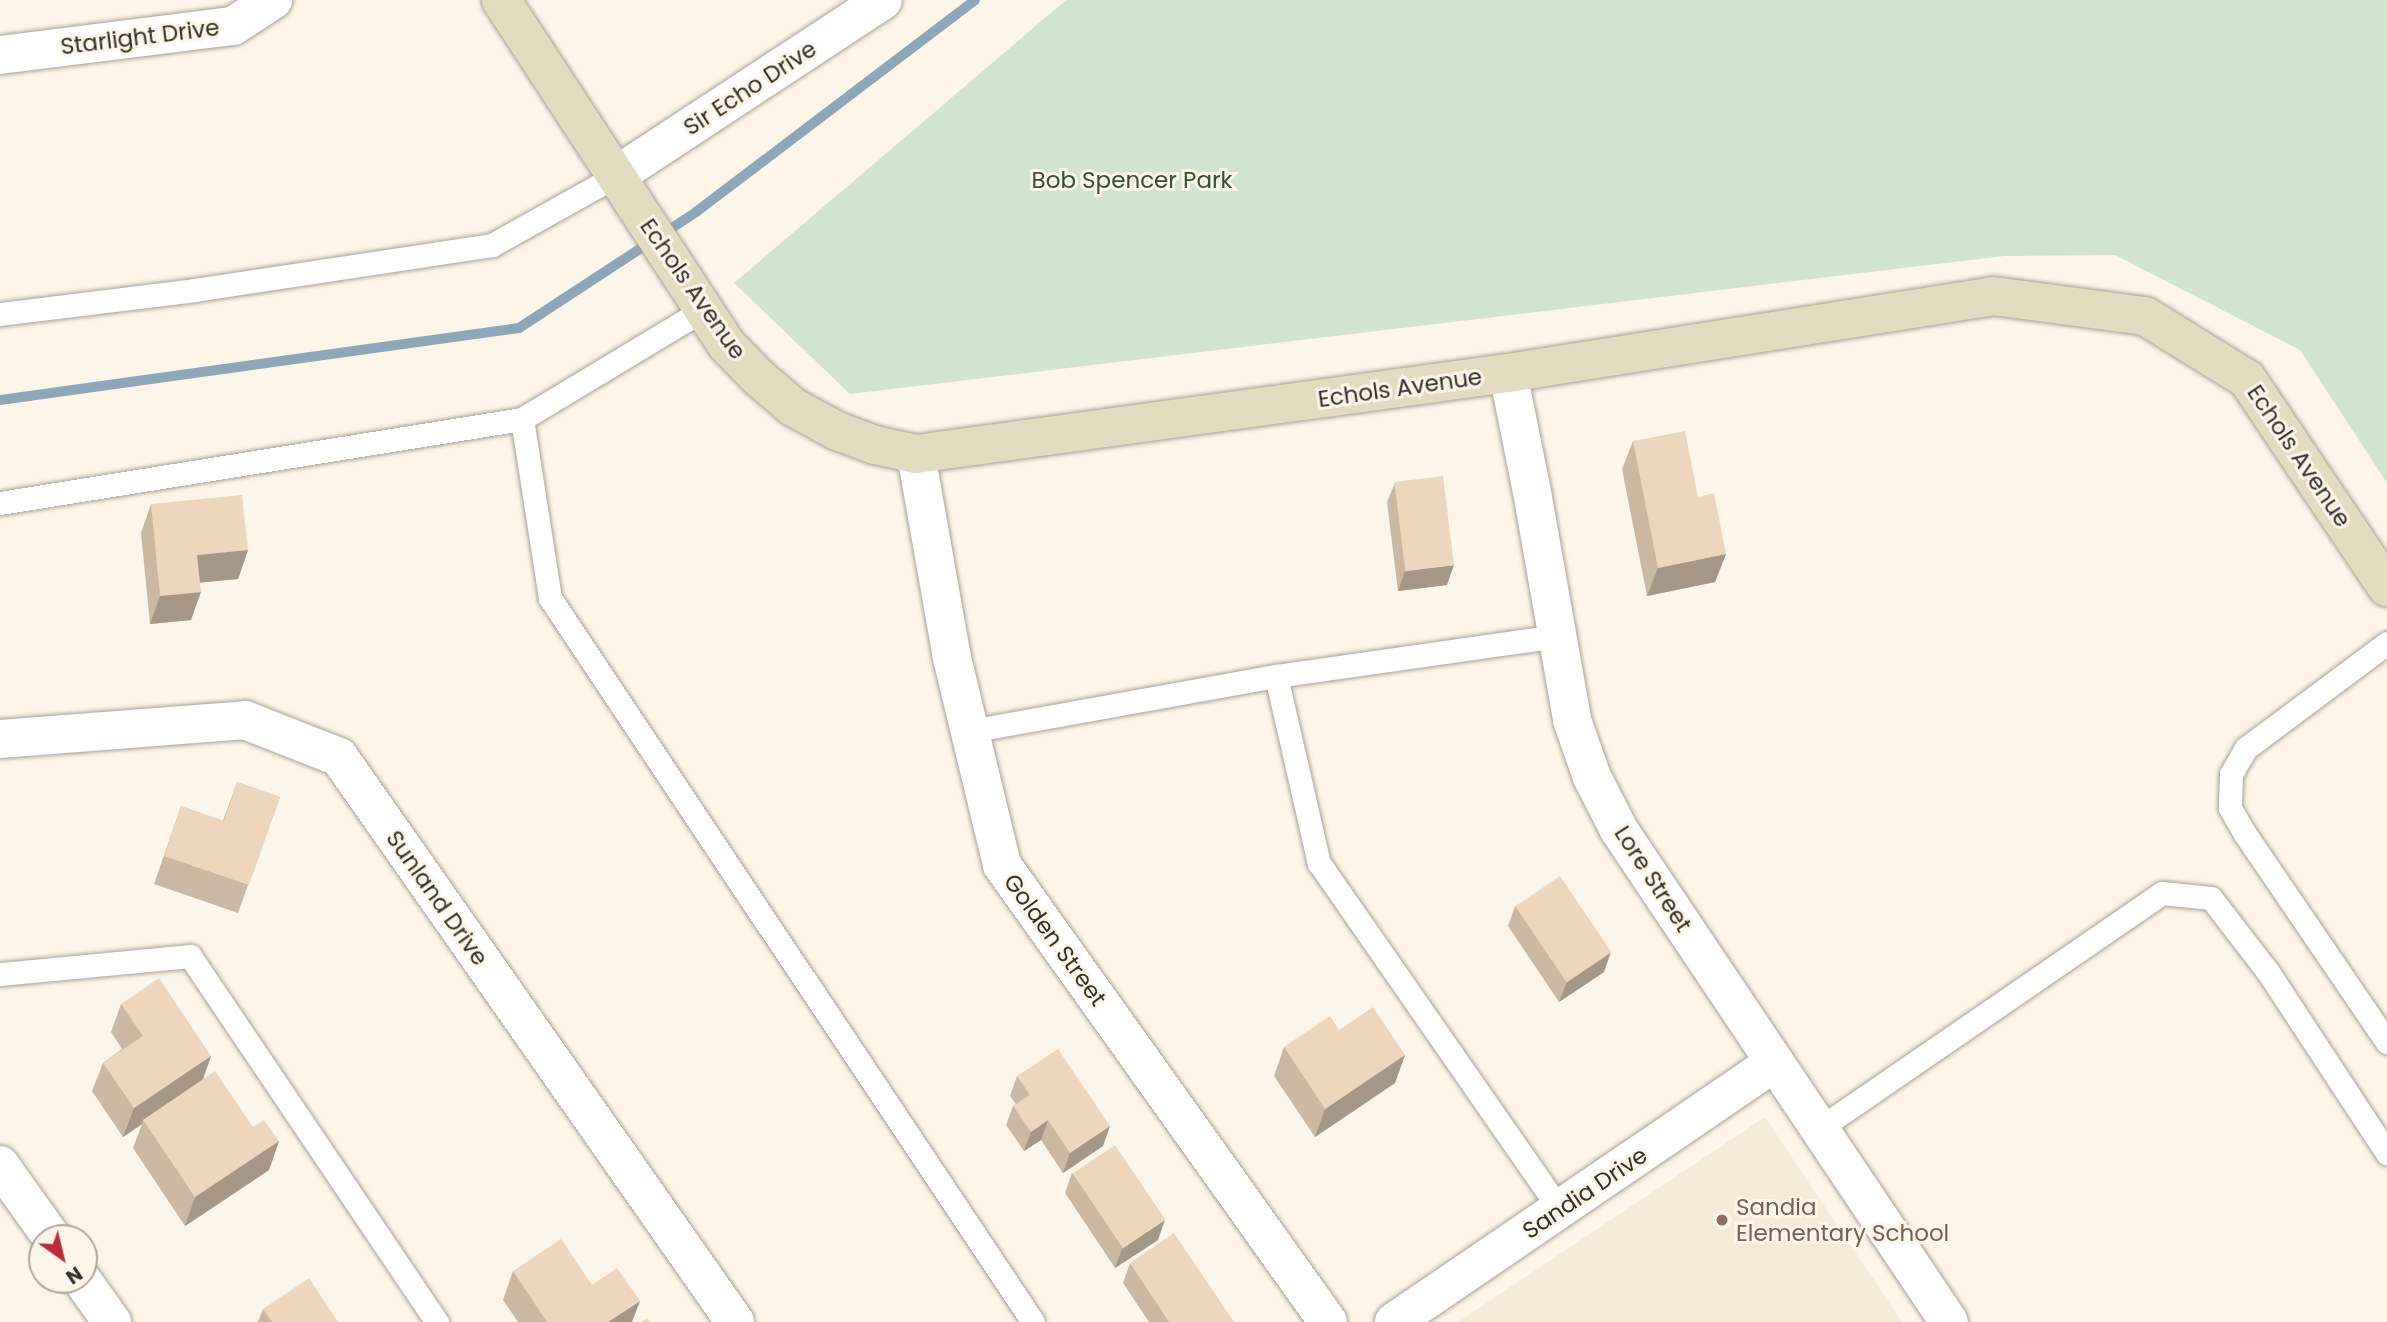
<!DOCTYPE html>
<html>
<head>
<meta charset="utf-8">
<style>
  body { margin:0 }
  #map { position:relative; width:2387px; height:1322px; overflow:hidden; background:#fdf6e8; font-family:Poppins,sans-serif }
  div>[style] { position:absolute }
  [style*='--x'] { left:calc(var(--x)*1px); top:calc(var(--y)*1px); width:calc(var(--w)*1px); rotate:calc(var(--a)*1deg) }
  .built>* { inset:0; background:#f5ead5 }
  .green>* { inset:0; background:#d1e4cf }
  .stream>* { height:10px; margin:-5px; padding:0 5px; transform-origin:5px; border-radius:5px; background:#8ca7ba }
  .roads { filter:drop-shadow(0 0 2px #a8a295) drop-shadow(0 0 2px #a8a295) }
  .lane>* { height:23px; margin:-11.5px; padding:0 11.5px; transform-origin:11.5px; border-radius:11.5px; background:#fff }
  .street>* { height:38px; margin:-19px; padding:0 19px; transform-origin:19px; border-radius:19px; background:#fff }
  .secondary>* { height:38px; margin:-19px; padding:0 19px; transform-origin:19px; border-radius:19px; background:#e4dcc1 }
  .wall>* { inset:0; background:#cbb8a3 }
  .shaded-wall>* { inset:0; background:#a59685 }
  .building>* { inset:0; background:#ecd6be; transform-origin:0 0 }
  .dots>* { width:19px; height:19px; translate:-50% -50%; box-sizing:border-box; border:4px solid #fdf6e8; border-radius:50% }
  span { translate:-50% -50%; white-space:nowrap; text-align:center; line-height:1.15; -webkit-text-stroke:6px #fdf6e8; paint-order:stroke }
  .street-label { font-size:23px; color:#32302a }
  .park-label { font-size:23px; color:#31522e }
  .education-label { font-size:23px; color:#785e54 }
  .left { translate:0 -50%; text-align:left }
  .north { position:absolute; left:28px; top:1224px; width:70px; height:70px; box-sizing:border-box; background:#fdf6e8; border:2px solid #aca79c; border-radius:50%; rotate:146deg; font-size:19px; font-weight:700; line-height:28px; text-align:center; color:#32302a }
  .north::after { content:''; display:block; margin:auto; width:24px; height:32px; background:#bc2b3a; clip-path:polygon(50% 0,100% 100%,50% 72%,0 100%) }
</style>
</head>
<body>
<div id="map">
  <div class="built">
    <div style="clip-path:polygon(1765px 1117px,1902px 1322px,1458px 1322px)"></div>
  </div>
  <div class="green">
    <div style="clip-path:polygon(1066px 0,2387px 0,2387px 483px,2300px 350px,2115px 255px,2004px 256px,850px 394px,734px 283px)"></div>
  </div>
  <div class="stream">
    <div style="--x:0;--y:400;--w:524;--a:-7.9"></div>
    <div style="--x:519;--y:328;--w:212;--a:-33.2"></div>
    <div style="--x:696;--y:212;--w:350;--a:-37.2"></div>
  </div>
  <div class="roads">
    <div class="lane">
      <div style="--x:0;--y:314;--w:196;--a:-7"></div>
      <div style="--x:195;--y:290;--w:300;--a:-8.6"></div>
      <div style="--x:492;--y:245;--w:143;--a:-29.2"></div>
      <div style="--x:522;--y:419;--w:181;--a:81.1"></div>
      <div style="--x:550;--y:598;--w:870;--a:56.29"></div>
      <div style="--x:0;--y:503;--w:529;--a:-9.14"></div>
      <div style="--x:522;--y:419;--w:211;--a:-31.1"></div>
      <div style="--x:2387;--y:643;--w:176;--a:143.3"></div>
      <div style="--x:2246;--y:748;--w:30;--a:120"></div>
      <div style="--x:2231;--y:774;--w:34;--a:92"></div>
      <div style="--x:2230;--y:808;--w:30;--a:60"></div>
      <div style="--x:2245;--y:834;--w:252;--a:55.7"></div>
      <div style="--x:1276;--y:676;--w:192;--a:77.1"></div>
      <div style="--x:1319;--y:863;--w:424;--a:55.2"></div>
      <div style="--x:970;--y:731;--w:311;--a:-10.2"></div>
      <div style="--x:1276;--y:676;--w:283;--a:-8.1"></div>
      <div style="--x:0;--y:974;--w:191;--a:-5.4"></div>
      <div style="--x:190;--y:956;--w:442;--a:56"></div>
      <div style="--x:1820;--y:1128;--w:415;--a:-34.5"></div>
      <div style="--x:2162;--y:893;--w:49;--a:5.8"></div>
      <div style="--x:2211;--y:898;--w:93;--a:52.4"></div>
      <div style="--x:2268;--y:972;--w:217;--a:56.7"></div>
    </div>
    <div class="street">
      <div style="--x:0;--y:55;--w:235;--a:-7.1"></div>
      <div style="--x:233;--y:26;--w:48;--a:-33"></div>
      <div style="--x:617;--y:175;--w:318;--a:-33.3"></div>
      <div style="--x:1508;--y:373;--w:121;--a:78.6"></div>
      <div style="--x:1532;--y:492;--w:231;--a:80"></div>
      <div style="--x:1572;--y:720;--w:60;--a:70.7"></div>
      <div style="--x:1592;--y:777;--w:59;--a:63"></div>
      <div style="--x:1619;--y:830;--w:592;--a:56.15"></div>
      <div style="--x:916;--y:454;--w:207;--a:80"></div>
      <div style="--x:952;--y:658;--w:213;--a:76.4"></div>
      <div style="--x:1002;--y:865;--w:561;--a:54.5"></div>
      <div style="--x:0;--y:739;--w:246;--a:-4.4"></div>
      <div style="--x:245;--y:720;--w:101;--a:21.5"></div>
      <div style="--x:339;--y:757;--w:690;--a:54.97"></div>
      <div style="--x:0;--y:1165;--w:90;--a:54.5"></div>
      <div style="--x:82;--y:1280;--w:52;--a:54.5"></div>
      <div style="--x:1394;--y:1322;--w:461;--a:-34.3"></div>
    </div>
    <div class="secondary">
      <div style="--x:501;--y:0;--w:412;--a:56.8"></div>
      <div style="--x:727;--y:345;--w:45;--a:45.9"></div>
      <div style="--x:758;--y:377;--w:46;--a:40.6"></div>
      <div style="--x:793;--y:407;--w:50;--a:28.6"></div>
      <div style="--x:837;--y:431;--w:40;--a:20.2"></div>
      <div style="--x:875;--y:445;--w:42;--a:12.4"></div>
      <div style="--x:916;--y:454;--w:598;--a:-7.79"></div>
      <div style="--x:1508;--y:373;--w:491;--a:-9"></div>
      <div style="--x:1993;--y:296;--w:153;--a:7.5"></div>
      <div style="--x:2145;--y:316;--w:120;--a:31.7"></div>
      <div style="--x:2247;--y:379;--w:251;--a:56.1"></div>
    </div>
  </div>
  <div class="wall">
    <div style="clip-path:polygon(1633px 441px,1698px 497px,1726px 554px,1715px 582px,1647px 596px,1622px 469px)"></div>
    <div style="clip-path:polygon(1395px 483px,1447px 585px,1398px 591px,1387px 502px)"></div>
    <div style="clip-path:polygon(151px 504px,248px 550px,238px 579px,200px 582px,191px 620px,150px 624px,141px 533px)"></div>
    <div style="clip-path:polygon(237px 782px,280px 797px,238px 913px,154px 884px,181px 806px,223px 821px)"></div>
    <div style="clip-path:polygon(1515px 906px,1604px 972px,1559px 1002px,1508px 926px)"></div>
    <div style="clip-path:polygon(121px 1004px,211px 1056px,203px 1080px,253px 1127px,279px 1141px,269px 1170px,185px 1226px,133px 1148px,142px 1124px,123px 1137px,92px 1091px,103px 1063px,122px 1049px,111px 1032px)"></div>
    <div style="clip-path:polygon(1339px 1030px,1405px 1055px,1395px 1083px,1315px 1137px,1274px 1076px,1284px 1047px)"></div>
    <div style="clip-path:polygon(1017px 1076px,1103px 1146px,1063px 1173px,1041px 1140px,1024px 1151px,1006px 1125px,1013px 1106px,1016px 1104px,1010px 1096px)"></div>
    <div style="clip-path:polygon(1072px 1173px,1158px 1240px,1115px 1268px,1065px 1193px)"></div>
    <div style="clip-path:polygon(1130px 1263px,1234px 1322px,1149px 1322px,1123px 1283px)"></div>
    <div style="clip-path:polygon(513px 1271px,592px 1285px,632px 1322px,518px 1322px,503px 1300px)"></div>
    <div style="clip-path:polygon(263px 1309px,338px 1322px,258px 1322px)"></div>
  </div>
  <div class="shaded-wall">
    <div style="clip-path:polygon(248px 550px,238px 579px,187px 584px,197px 555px)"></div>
    <div style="clip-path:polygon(1726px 554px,1715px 582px,1647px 596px,1658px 568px)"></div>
    <div style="clip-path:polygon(1454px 565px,1447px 585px,1398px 591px,1405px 571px)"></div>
    <div style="clip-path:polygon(201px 592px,191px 620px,150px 624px,160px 596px)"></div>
    <div style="clip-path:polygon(1611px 952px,1604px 972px,1559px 1002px,1567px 982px)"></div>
    <div style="clip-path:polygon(1405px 1055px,1395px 1083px,1315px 1137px,1325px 1109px)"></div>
    <div style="clip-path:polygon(211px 1056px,201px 1084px,143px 1120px,142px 1124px,123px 1137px,134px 1108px)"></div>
    <div style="clip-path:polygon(1048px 1120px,1041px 1140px,1024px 1151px,1031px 1132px)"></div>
    <div style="clip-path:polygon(1110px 1126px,1103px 1146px,1063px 1173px,1070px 1153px)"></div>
    <div style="clip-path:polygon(279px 1141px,269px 1170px,185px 1226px,195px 1197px)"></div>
    <div style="clip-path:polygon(1165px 1220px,1158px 1240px,1115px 1268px,1122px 1249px)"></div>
    <div style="clip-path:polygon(640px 1301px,632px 1322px,608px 1322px)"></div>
  </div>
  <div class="building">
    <div style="clip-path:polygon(1685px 431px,1698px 497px,1714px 493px,1726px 554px,1658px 568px,1633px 441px)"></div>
    <div style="left:1443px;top:476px;width:90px;height:49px;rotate:83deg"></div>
    <div style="clip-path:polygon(242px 495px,248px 550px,197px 555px,201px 592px,160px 596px,151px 504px)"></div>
    <div style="clip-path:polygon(237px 782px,280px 797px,249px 885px,164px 856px,181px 806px,224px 821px)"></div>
    <div style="left:1560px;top:876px;width:92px;height:54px;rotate:56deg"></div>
    <div style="clip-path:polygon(159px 978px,211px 1056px,134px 1108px,103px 1063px,143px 1036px,121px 1004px)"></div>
    <div style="clip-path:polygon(1373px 1007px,1405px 1055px,1325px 1109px,1284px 1047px,1330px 1016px,1339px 1030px)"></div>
    <div style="clip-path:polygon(1058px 1049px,1110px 1126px,1070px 1153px,1048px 1120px,1031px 1132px,1013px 1106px,1030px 1095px,1017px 1076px)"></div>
    <div style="clip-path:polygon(215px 1071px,253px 1127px,264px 1120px,279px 1141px,195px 1197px,143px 1120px)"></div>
    <div style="left:1115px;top:1145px;width:90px;height:51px;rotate:56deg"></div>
    <div style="clip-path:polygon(1174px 1233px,1234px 1322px,1169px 1322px,1130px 1263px)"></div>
    <div style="clip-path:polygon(561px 1239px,592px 1285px,617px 1268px,640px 1301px,608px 1322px,547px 1322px,513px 1271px)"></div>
    <div style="clip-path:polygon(309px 1278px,338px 1322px,272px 1322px,263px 1309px)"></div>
    <div style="clip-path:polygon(647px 1318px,650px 1322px,641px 1322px)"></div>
  </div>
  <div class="dots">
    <div style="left:1722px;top:1220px;background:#8d6e63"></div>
  </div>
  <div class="street-label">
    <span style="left:140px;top:37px;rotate:-7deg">Starlight Drive</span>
    <span style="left:750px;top:88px;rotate:-33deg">Sir Echo Drive</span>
    <span style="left:693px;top:289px;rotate:55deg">Echols Avenue</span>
    <span style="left:1400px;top:388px;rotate:-8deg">Echols Avenue</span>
    <span style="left:2299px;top:456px;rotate:56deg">Echols Avenue</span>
    <span style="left:1653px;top:879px;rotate:57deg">Lore Street</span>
    <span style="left:437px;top:898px;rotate:55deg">Sunland Drive</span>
    <span style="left:1055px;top:940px;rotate:54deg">Golden Street</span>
    <span style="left:1585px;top:1193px;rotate:-34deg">Sandia Drive</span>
  </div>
  <div class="park-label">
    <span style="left:1132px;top:180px">Bob Spencer Park</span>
  </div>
  <div class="education-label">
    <span class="left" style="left:1736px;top:1220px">Sandia<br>Elementary School</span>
  </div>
  <div class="north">N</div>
</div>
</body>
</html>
